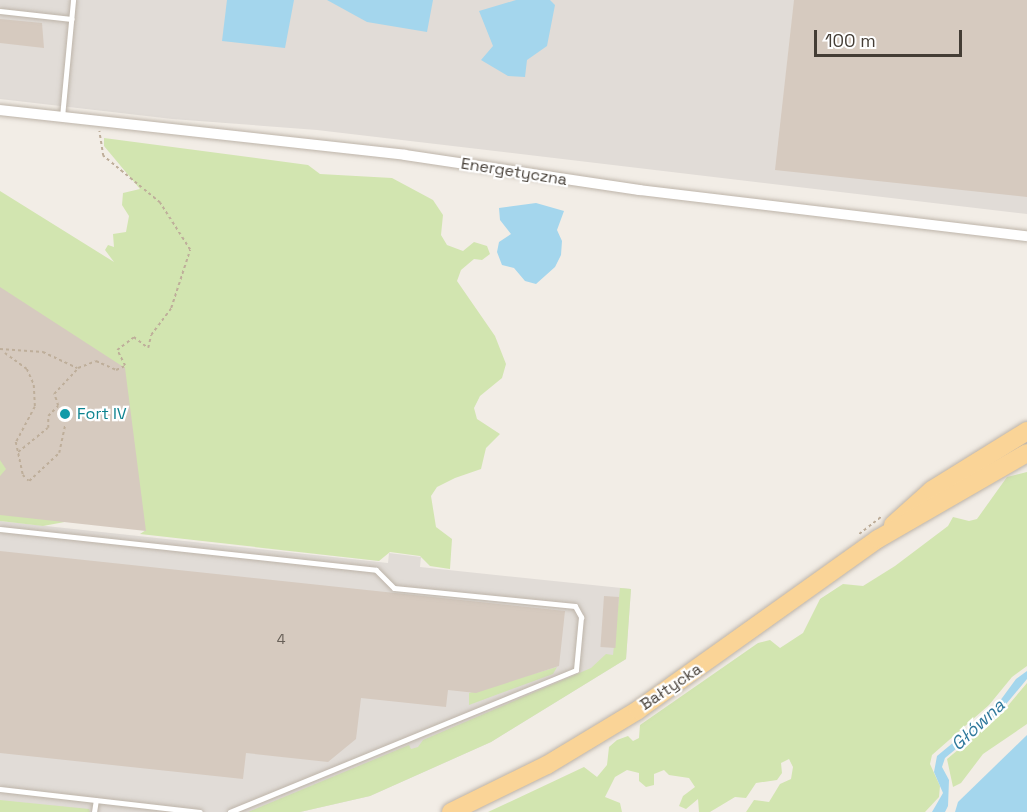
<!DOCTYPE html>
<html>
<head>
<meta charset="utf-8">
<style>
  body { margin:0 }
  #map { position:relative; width:1027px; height:812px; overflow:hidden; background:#f2ede6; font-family:"Space Grotesk",sans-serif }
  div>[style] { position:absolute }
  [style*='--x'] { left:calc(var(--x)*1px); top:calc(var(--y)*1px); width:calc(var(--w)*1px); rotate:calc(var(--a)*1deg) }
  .industrial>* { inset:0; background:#e1dcd7 }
  .green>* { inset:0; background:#d2e5b0 }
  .water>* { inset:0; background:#a4d6ed }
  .building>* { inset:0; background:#d6cabf; transform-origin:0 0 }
  .path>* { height:1.5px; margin-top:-0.75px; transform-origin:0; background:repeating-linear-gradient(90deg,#beae9a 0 3px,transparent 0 6px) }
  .roads { filter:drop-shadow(0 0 2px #bdb4a9) drop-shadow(0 0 2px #bdb4a9) }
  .lane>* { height:5px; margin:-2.5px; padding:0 2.5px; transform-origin:2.5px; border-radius:2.5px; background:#fff }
  .street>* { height:10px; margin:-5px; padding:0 5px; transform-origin:5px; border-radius:5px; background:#fff }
  .primary>* { height:18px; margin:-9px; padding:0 9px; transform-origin:9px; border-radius:9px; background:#fad497 }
  .dots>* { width:16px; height:16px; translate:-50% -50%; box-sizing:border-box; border:3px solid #fff; border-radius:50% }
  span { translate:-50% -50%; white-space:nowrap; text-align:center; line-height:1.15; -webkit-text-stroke:4.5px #fff; paint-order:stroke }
  .number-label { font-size:14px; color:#686058 }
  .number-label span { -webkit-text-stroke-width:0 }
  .street-label { font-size:16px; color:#443d35 }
  .culture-label { font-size:16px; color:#0d838f }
  .left { translate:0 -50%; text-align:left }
  .water-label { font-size:18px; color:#30799c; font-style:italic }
  .scale { position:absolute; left:814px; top:30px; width:148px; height:27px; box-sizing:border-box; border:3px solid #443d35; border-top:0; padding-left:8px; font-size:18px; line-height:21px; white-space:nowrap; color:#443d35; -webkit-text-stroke:4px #fff; paint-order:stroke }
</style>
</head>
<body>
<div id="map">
  <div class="industrial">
    <div style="clip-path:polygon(0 0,1027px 0,1027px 214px,317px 130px,172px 119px,0 99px)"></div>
    <div style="clip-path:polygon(0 521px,388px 563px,389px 553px,421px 557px,420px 567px,631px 589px,626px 659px,491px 742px,370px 796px,300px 812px,0 812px)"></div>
  </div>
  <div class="green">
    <div style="clip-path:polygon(104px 138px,308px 165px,320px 174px,392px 178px,433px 200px,443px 215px,441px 235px,447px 245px,463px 251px,474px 242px,487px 246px,490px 254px,482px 260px,474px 259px,461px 270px,457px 281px,495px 336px,506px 364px,502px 378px,480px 396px,474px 408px,477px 419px,500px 434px,486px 448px,481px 469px,455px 478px,437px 487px,431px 496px,436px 527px,452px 539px,450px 569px,430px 566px,420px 556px,390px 552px,379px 561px,140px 534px,146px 530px,70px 521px,43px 526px,0 521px,0 191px,114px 262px,105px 250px,108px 245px,114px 247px,113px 234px,126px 232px,129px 216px,122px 205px,123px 193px,140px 189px,104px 146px)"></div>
    <div style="clip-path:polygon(1027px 472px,1027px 666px,1012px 677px,989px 705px,932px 755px,930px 764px,940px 786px,939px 797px,925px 812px,746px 812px,754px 800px,769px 802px,780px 784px,791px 779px,793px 767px,789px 759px,781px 763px,782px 773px,777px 780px,756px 783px,746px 798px,735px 797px,710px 812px,699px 812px,698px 799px,686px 809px,679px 806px,683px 796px,695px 787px,689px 778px,669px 775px,664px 770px,654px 774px,654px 785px,646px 787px,639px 781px,639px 773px,627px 770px,615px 777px,605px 797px,620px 803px,622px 812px,488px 812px,584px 767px,597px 777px,607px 765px,609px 747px,617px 740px,628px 736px,633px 741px,639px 738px,640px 725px,758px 643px,770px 640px,780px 648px,803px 633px,820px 599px,843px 584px,863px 586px,895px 566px,948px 526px,953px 517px,969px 521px,977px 519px,1007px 477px)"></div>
    <div style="clip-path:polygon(620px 588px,631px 589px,626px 659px,491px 742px,370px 796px,300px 812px,248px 812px,409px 745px,411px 749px,418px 747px,423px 740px,591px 668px,606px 654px,613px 655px)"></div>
    <div style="clip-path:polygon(557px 667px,553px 674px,469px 705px,469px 693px)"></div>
    <div style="clip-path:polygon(1027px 683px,1027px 724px,983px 754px,961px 783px,953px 787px,947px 759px,1000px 715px)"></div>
    <div style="clip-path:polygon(0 800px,89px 809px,90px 812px,0 812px)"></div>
  </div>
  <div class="water">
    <div style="clip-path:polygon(227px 0,294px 0,285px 48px,222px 41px)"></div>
    <div style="clip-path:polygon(327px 0,433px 0,427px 32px,367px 22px)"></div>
    <div style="clip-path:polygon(516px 0,550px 0,555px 5px,547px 46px,527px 60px,525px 77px,508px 76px,481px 60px,493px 46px,479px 11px)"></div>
    <div style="clip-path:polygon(536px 203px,564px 211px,557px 230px,562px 241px,561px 255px,555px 267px,536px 284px,525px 281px,514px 268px,502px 265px,497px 252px,499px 242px,511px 234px,500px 220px,499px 208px)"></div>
    <div style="clip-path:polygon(1027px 671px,1027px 679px,997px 715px,945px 758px,942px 767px,949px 780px,948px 806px,945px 812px,932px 812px,943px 793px,934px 772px,937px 756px,994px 709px,1016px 679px)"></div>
    <div style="clip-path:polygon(1027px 735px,1027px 812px,955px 812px,958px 802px)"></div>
  </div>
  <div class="building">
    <div style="clip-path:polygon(794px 0,1027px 0,1027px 197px,775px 170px)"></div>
    <div style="clip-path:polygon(0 19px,42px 23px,44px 48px,0 43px)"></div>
    <div style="clip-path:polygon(0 287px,125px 368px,146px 531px,0 515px,0 476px,6px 469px,0 460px)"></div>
    <div style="clip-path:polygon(0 551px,565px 611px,559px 666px,476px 693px,448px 690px,446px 707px,361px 698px,356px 739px,328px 762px,246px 753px,243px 779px,0 753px)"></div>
    <div style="left:604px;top:596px;width:15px;height:51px;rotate:4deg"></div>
  </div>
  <div class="path">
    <div style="--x:0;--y:349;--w:43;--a:4"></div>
    <div style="--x:43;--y:352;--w:38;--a:25"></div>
    <div style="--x:78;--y:368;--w:19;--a:-21"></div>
    <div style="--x:96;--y:361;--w:22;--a:24"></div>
    <div style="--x:116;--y:370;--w:10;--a:-24"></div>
    <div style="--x:125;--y:366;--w:18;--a:-117"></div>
    <div style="--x:117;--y:350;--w:21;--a:-37"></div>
    <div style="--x:134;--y:337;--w:18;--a:38"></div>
    <div style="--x:148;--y:348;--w:13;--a:-77"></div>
    <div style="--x:151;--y:335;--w:34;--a:-53"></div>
    <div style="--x:171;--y:308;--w:61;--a:-71.9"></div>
    <div style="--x:190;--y:250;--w:56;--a:-122.6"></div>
    <div style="--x:160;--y:203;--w:74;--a:-140.5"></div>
    <div style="--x:103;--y:156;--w:25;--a:-99"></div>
    <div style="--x:5;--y:353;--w:27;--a:36"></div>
    <div style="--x:27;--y:369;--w:17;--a:66"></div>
    <div style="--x:34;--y:385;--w:22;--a:87"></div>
    <div style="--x:35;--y:407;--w:40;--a:118"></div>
    <div style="--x:16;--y:442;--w:34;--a:78"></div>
    <div style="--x:23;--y:475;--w:8;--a:45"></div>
    <div style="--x:29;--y:481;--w:41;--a:-43"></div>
    <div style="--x:59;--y:453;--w:29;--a:-78"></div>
    <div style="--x:18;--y:452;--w:38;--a:-39"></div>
    <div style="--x:48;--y:428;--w:12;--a:-90"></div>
    <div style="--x:48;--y:416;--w:14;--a:-45"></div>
    <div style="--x:58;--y:406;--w:13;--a:-108"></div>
    <div style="--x:54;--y:394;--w:35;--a:-47"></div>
    <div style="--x:859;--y:534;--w:28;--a:-38"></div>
  </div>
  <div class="roads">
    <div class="lane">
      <div style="--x:0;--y:11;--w:72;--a:6.3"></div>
      <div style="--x:62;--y:117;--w:118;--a:-84.6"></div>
      <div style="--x:0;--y:529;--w:378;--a:6.2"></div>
      <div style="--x:376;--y:570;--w:25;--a:45"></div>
      <div style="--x:394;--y:588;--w:182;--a:5.7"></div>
      <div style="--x:575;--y:606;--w:13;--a:61"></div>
      <div style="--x:581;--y:617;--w:53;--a:95.4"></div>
      <div style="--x:576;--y:670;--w:374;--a:157.7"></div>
      <div style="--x:0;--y:789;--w:201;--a:6.6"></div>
      <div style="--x:94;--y:812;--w:12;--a:-81"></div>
    </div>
    <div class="street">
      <div style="--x:0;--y:110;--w:407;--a:6.3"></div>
      <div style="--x:405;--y:155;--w:237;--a:8.5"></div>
      <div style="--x:639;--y:190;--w:391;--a:6.8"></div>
    </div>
    <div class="primary">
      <div style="--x:893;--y:525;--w:52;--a:-41.9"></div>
      <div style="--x:932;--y:490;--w:112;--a:-31.8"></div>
      <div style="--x:451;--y:812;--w:107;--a:-26.1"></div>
      <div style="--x:547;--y:765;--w:106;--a:-31.1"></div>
      <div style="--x:638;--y:710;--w:295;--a:-35.5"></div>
      <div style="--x:878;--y:539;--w:172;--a:-30"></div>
    </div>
  </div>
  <div class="dots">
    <div style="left:65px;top:414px;background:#0f9aa8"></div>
  </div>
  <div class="number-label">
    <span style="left:281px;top:639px">4</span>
  </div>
  <div class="street-label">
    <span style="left:514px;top:172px;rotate:9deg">Energetyczna</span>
    <span style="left:671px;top:687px;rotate:-34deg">Bałtycka</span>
  </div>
  <div class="culture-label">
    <span class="left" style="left:77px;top:414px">Fort IV</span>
  </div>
  <div class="water-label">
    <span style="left:978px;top:725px;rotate:-43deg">Główna</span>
  </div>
  <div class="scale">100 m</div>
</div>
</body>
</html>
